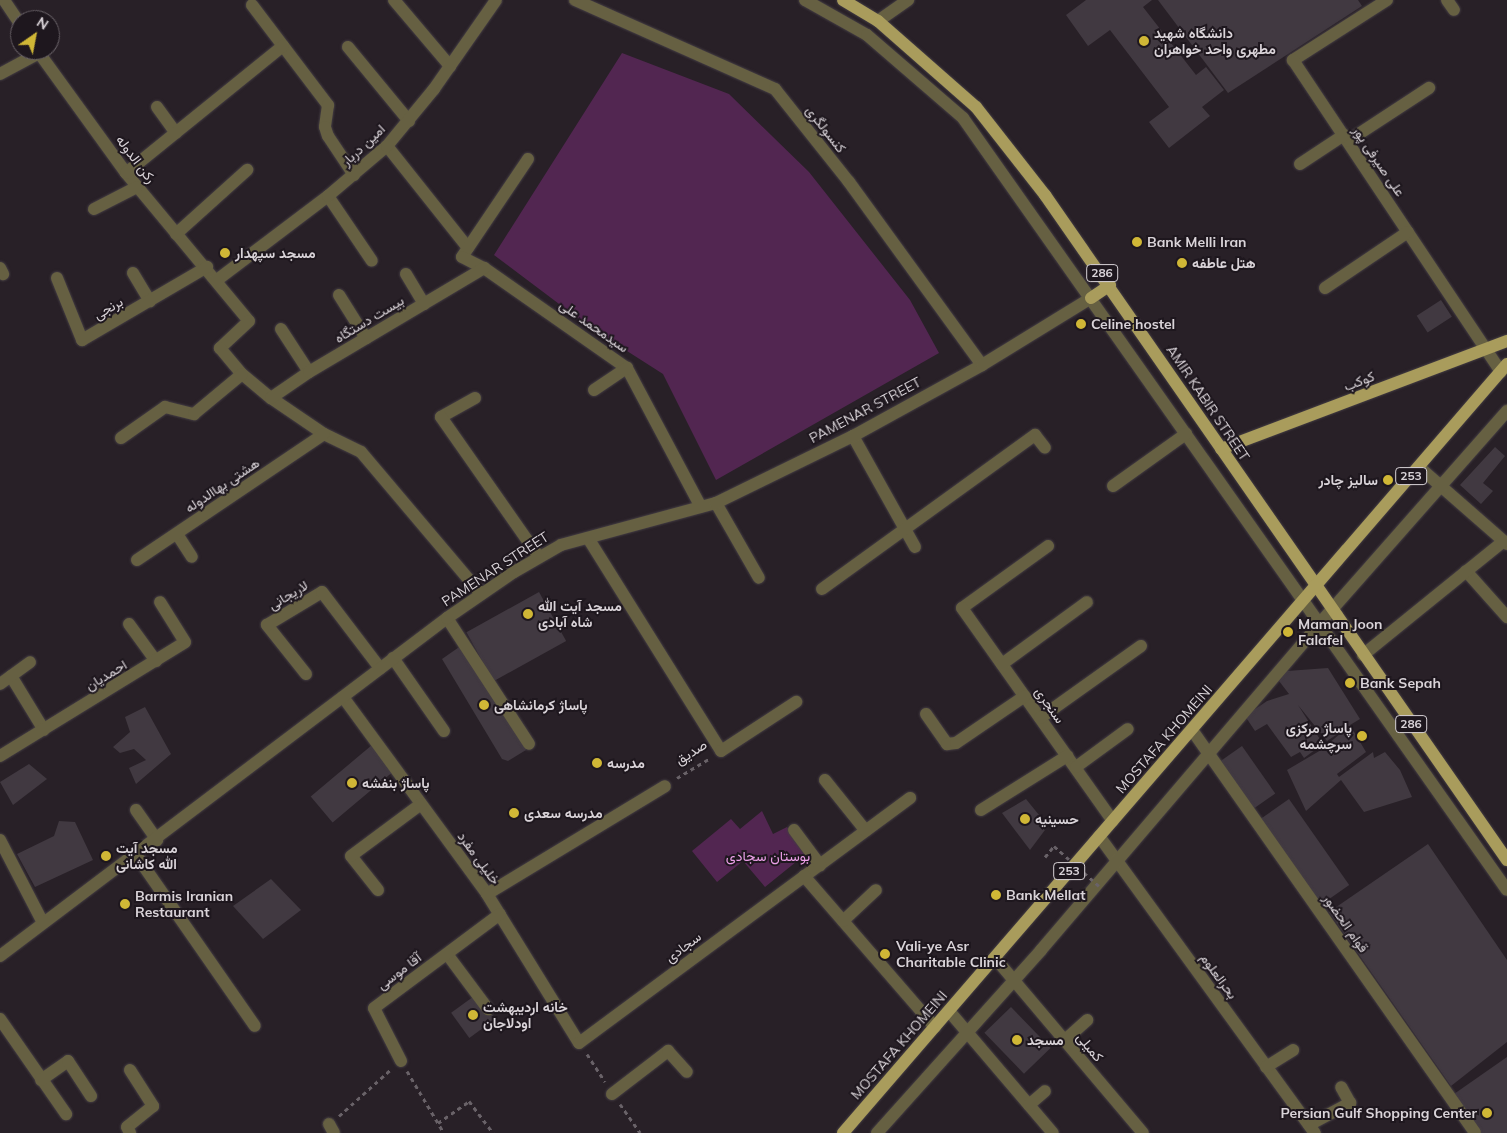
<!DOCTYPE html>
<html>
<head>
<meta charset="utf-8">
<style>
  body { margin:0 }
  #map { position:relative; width:1507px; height:1133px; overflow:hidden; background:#282027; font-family:Mulish,Vazirmatn,sans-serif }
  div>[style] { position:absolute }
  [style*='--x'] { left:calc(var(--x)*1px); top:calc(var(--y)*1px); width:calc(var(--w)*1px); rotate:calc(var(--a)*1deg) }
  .green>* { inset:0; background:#522651 }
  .building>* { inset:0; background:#413941; transform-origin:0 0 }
  .path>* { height:3px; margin-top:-1.5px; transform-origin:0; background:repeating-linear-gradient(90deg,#696268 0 4px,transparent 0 8px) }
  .roads { filter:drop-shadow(0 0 1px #443d43) drop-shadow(0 0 1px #443d43) }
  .minor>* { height:12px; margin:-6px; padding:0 6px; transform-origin:6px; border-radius:6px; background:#666042 }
  .major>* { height:12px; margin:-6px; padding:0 6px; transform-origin:6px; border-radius:6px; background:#a99c5c }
  .path-bridge>* { height:3px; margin-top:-1.5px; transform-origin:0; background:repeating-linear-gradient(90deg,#696268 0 4px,transparent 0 8px) }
  .dots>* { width:14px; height:14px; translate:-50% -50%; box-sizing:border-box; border:2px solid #1e171e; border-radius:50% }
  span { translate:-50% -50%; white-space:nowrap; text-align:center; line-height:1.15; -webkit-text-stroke:4px #1e171e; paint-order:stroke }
  .shield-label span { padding:1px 4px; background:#1e171e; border:1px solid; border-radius:4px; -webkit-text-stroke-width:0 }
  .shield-label { font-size:12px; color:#d9d3d8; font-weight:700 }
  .poi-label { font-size:14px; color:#d9d3d8; font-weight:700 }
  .left { translate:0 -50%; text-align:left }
  .right { translate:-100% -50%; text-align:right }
  .street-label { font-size:14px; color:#d9d3d8 }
  .park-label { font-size:14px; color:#eda0e9 }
  .north { position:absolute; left:10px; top:10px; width:50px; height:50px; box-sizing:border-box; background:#1e171e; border:1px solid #696268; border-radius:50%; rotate:33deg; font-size:14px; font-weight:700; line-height:20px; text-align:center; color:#d9d3d8 }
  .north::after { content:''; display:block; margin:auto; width:18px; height:22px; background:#d0b736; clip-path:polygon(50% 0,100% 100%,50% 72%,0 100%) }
</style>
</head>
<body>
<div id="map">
  <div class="green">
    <div style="clip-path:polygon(622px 53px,729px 94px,809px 172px,910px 300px,939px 353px,716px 480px,663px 374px,591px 328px,494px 255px)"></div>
    <div style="clip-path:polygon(762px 811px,773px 834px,787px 827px,807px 853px,765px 887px,743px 861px,717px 882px,692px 851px,731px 819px,740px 829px)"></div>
  </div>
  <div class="building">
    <div style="clip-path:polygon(1086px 0,1152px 0,1143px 7px,1196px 75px,1206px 67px,1224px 90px,1202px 107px,1210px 116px,1169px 148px,1149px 122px,1169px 107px,1110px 30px,1088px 46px,1066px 15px)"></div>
    <div style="clip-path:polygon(1158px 0,1358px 0,1362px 6px,1228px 93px)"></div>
    <div style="left:1441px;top:300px;width:20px;height:29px;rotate:57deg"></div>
    <div style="clip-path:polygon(1495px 447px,1505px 456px,1483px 483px,1493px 491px,1481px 504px,1460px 485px)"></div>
    <div style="left:539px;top:592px;width:56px;height:83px;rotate:61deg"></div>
    <div style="clip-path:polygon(462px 645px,526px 750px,508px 761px,502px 759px,442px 659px)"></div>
    <div style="clip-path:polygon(1328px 668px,1360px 719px,1350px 725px,1366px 752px,1337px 774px,1339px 777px,1373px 752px,1374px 758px,1385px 752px,1400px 770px,1412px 797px,1364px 812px,1341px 780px,1306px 811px,1287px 770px,1321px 750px,1348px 727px,1327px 741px,1298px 705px,1323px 744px,1304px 758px,1300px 752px,1291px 757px,1267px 724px,1255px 731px,1245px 716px,1267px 701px,1289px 694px,1279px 681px,1287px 671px)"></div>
    <div style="clip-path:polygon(145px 707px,171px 754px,136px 784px,129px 768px,146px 760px,134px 749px,120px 753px,113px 747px,130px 732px,125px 717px)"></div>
    <div style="left:372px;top:745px;width:34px;height:80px;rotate:50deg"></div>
    <div style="left:1242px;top:746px;width:58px;height:27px;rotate:55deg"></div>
    <div style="clip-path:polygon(29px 764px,47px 779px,13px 805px,0 782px)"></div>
    <div style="clip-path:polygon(1026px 799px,1048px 826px,1030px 850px,1002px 813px)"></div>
    <div style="left:1289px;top:799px;width:105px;height:34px;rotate:55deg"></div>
    <div style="clip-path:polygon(59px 821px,75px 822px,93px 860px,35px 887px,17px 854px,54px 836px)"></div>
    <div style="clip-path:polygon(1428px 844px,1507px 960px,1507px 1042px,1451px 1086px,1329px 912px)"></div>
    <div style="clip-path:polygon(271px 879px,301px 910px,263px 939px,233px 906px)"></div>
    <div style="left:477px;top:994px;width:31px;height:32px;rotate:54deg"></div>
    <div style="left:1011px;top:1007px;width:57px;height:37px;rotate:46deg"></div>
    <div style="clip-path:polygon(1507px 1057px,1507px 1133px,1481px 1133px,1454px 1094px)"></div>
  </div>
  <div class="path">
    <div style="--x:677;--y:778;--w:39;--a:-31"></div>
    <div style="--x:1045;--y:857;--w:14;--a:-51"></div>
    <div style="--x:587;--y:1054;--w:33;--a:57"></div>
    <div style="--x:407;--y:1071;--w:72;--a:59.2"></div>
    <div style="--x:620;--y:1104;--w:35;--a:55"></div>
    <div style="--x:339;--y:1116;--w:69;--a:-42"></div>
    <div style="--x:438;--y:1123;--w:38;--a:-35"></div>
    <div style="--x:469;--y:1101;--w:40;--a:53"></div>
  </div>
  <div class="roads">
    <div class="minor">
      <div style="--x:4;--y:0;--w:29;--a:56"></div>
      <div style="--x:394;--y:0;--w:87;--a:49.7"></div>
      <div style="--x:575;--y:0;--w:219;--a:24"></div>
      <div style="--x:775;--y:89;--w:119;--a:51.5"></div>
      <div style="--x:849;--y:182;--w:226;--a:54"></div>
      <div style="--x:805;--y:0;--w:71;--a:29.4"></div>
      <div style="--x:867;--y:35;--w:127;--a:40.8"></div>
      <div style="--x:963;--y:118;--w:944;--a:54.83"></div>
      <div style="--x:1387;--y:0;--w:112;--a:147.4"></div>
      <div style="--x:1293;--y:60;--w:375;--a:56.3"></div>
      <div style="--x:1447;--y:0;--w:12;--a:55"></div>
      <div style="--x:252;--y:5;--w:126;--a:52.8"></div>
      <div style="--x:328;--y:105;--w:22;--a:98"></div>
      <div style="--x:325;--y:127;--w:9;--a:72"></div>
      <div style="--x:328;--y:136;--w:47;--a:56.3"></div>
      <div style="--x:878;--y:21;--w:37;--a:-35"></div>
      <div style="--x:348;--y:47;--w:96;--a:50.5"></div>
      <div style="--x:37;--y:50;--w:152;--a:54.1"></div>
      <div style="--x:126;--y:173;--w:192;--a:50.3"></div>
      <div style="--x:249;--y:321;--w:40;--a:137"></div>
      <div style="--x:220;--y:348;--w:34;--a:50"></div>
      <div style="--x:242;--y:374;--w:38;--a:40"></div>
      <div style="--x:271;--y:398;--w:64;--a:34.2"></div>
      <div style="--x:324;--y:434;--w:41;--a:25.9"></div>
      <div style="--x:361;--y:452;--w:186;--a:49.8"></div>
      <div style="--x:0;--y:74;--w:44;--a:-28.3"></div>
      <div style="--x:157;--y:107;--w:32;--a:54"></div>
      <div style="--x:1348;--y:141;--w:97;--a:-33.2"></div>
      <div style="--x:387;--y:146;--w:130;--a:51.5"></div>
      <div style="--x:528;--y:159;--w:118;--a:124"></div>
      <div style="--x:462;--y:257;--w:25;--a:27"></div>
      <div style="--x:484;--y:268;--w:174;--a:35"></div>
      <div style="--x:627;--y:368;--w:157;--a:62"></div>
      <div style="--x:1300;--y:164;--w:53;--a:-33.4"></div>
      <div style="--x:126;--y:173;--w:202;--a:-39"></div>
      <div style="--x:328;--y:196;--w:78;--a:55.9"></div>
      <div style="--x:94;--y:209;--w:48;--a:-27.1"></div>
      <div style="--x:176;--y:234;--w:96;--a:-42"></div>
      <div style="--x:0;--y:268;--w:7;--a:63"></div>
      <div style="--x:133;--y:273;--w:33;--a:59"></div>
      <div style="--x:406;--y:274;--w:35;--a:59"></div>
      <div style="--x:57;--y:278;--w:67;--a:68"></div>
      <div style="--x:82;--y:340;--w:145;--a:-30.3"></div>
      <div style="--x:217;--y:280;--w:139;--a:-37.1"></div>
      <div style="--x:328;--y:196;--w:77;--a:-40.3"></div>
      <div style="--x:387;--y:146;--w:74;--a:-50.5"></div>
      <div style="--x:434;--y:89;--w:108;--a:-55.1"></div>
      <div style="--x:1325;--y:288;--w:100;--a:-34"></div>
      <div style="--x:339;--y:295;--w:51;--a:57.9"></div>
      <div style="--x:281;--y:329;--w:51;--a:56.9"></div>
      <div style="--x:594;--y:390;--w:40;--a:-34"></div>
      <div style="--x:271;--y:398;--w:46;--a:-34.4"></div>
      <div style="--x:309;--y:372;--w:204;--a:-30.7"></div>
      <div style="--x:475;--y:398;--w:39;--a:151"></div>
      <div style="--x:441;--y:417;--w:171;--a:55"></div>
      <div style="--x:853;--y:436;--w:127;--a:60.8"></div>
      <div style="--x:121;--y:438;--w:54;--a:-35.2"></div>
      <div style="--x:165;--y:407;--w:30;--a:14"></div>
      <div style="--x:194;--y:414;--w:62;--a:-39.8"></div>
      <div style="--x:1419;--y:467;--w:117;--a:41.2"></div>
      <div style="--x:1113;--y:486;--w:90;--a:-35.5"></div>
      <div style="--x:716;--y:503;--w:86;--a:60.2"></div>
      <div style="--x:177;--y:534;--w:27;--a:57"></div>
      <div style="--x:588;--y:538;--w:251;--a:58"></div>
      <div style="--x:721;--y:751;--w:90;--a:-33.2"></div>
      <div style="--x:1048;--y:546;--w:106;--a:144.2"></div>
      <div style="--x:962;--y:608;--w:261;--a:54.7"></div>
      <div style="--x:137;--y:560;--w:225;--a:-34"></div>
      <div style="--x:1466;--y:571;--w:62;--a:48.3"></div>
      <div style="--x:822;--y:589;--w:263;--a:-35.9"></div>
      <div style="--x:1035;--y:435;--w:16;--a:52"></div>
      <div style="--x:447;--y:618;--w:150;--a:56.9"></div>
      <div style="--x:129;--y:624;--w:46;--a:53.9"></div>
      <div style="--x:1363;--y:655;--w:181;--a:-39"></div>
      <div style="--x:393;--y:658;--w:89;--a:55.1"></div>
      <div style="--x:1002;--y:664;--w:105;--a:-36.1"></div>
      <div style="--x:306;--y:674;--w:63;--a:-128.5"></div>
      <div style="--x:267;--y:625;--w:64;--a:-31"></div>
      <div style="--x:322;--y:592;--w:96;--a:52.7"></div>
      <div style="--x:11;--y:676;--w:63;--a:58.6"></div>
      <div style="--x:0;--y:684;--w:37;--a:-36"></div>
      <div style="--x:343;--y:697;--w:244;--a:53.8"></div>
      <div style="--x:487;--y:894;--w:175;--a:58.3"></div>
      <div style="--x:579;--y:1043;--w:412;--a:-36.5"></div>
      <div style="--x:926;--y:714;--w:37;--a:55"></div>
      <div style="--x:947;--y:744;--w:9;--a:-6"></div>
      <div style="--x:956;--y:743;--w:83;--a:-34.3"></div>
      <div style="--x:1040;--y:718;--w:124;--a:-35.5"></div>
      <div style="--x:1192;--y:730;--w:492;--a:54.9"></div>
      <div style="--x:0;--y:756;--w:217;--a:-31.6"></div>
      <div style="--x:185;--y:642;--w:47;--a:-122"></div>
      <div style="--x:1076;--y:767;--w:64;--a:-36.2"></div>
      <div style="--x:825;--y:780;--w:65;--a:51.2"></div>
      <div style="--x:136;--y:810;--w:37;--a:55"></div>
      <div style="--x:981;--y:810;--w:102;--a:-32.1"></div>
      <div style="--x:794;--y:830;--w:44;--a:53.4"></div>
      <div style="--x:1099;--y:836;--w:367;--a:54"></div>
      <div style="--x:0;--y:840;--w:93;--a:62.6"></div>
      <div style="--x:136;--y:855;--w:208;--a:55.2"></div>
      <div style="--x:804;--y:876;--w:200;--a:49.1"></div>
      <div style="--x:378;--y:890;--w:43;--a:-128.5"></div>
      <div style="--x:351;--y:856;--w:87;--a:-36.6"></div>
      <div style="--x:487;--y:894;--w:208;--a:-31.2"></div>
      <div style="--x:843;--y:921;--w:45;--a:-43.2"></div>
      <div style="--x:447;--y:954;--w:69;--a:53.3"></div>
      <div style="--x:0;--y:956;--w:560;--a:-37.09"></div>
      <div style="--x:447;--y:618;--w:81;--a:-34.5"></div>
      <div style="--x:514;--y:572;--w:54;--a:-29.9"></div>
      <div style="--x:561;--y:545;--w:161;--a:-15.2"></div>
      <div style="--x:716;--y:503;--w:153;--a:-26.1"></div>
      <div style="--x:853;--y:436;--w:147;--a:-28.8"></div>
      <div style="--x:982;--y:365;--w:128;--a:-31.6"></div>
      <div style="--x:995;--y:958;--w:229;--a:49.8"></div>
      <div style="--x:949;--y:1011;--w:160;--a:49.6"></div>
      <div style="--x:0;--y:1019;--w:116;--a:55.2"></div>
      <div style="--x:1065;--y:1040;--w:30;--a:-42"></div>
      <div style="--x:401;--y:1061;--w:59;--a:-117"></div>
      <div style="--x:374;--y:1008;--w:157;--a:-36.7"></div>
      <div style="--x:1266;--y:1067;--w:32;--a:-32"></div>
      <div style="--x:130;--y:1070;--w:43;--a:57.4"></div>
      <div style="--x:153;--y:1106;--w:33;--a:141"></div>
      <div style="--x:127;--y:1127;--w:7;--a:63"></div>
      <div style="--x:41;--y:1080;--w:33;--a:-35"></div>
      <div style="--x:68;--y:1061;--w:42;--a:56.7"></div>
      <div style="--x:612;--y:1094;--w:71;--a:-37.5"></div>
      <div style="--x:668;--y:1051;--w:28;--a:48"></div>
      <div style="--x:1029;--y:1105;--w:21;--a:-41"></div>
      <div style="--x:329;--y:1124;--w:10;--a:61"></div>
      <div style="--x:1309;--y:1125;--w:47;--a:-28.2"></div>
      <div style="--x:1350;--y:1103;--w:18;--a:-119"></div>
      <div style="--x:877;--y:1133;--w:246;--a:-48.1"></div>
      <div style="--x:1041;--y:950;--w:430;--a:-49.5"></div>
      <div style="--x:1320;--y:623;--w:283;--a:-48.6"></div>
    </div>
    <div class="major">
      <div style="--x:843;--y:0;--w:41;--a:31"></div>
      <div style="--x:878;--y:21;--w:130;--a:41.3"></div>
      <div style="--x:976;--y:107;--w:112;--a:51.9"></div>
      <div style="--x:1045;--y:195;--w:810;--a:55.21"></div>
      <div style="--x:1091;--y:298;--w:23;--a:-34"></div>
      <div style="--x:1221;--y:449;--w:306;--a:-20.7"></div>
      <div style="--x:843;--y:1133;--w:1016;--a:-49.19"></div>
    </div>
  </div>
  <div class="path-bridge">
    <div style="--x:1054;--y:846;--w:60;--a:41.6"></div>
  </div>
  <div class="dots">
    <div style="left:1144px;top:41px;background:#d0b736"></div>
    <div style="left:1137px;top:242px;background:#d0b736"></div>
    <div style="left:225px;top:253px;background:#d0b736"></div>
    <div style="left:1182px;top:263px;background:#d0b736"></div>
    <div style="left:1081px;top:324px;background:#d0b736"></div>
    <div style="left:1388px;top:480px;background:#d0b736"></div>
    <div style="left:528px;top:614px;background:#d0b736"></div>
    <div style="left:1288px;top:632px;background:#d0b736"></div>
    <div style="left:1350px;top:683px;background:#d0b736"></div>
    <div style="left:484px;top:705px;background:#d0b736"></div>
    <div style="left:1362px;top:736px;background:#d0b736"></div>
    <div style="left:597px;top:763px;background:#d0b736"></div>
    <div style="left:352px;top:783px;background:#d0b736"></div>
    <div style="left:514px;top:813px;background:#d0b736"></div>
    <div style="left:1025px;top:819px;background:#d0b736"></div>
    <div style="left:106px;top:856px;background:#d0b736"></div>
    <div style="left:996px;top:895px;background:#d0b736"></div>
    <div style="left:125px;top:904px;background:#d0b736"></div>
    <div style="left:885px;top:954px;background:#d0b736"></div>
    <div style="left:473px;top:1015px;background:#d0b736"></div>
    <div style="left:1017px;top:1040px;background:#d0b736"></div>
    <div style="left:1487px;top:1113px;background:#d0b736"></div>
  </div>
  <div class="shield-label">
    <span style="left:1102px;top:273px">286</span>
    <span style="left:1411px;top:476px">253</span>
    <span style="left:1411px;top:724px">286</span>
    <span style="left:1069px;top:871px">253</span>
  </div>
  <div class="poi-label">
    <span class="left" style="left:1154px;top:41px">دانشگاه شهید<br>مطهری واحد خواهران</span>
    <span class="left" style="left:1147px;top:242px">Bank Melli Iran</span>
    <span class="left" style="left:235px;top:253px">مسجد سپهدار</span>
    <span class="left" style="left:1192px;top:263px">هتل عاطفه</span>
    <span class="left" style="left:1091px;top:324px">Celine hostel</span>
    <span class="right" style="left:1378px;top:480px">سالیز چادر</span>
    <span class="left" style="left:538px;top:614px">مسجد آیت الله<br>شاه آبادی</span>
    <span class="left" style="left:1298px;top:632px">Maman Joon<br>Falafel</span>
    <span class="left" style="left:1360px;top:683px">Bank Sepah</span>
    <span class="left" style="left:494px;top:705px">پاساژ کرمانشاهی</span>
    <span class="right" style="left:1352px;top:736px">پاساژ مرکزی<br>سرچشمه</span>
    <span class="left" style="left:607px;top:763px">مدرسه</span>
    <span class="left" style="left:362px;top:783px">پاساژ بنفشه</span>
    <span class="left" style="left:524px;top:813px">مدرسه سعدی</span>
    <span class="left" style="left:1035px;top:819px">حسینیه</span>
    <span class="left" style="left:116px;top:856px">مسجد آیت<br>الله کاشانی</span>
    <span class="left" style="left:1006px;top:895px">Bank Mellat</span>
    <span class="left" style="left:135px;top:904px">Barmis Iranian<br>Restaurant</span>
    <span class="left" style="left:896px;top:954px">Vali-ye Asr<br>Charitable Clinic</span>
    <span class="left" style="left:483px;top:1015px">خانه اردیبهشت<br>اودلاجان</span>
    <span class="left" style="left:1027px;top:1040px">مسجد</span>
    <span class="right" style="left:1477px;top:1113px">Persian Gulf Shopping Center</span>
  </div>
  <div class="street-label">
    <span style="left:826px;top:129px;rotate:52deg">کنسولگری</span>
    <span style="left:363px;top:145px;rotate:-43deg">امین دربار</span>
    <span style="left:136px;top:159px;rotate:53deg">رکن الدوله</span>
    <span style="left:1379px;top:161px;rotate:56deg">علی صیرفی پور</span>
    <span style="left:108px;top:308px;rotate:-30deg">برنجی</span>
    <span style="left:369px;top:319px;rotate:-31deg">بیست دستگاه</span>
    <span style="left:594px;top:326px;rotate:35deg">سیدمحمد علی</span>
    <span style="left:1359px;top:381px;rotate:-21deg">کوکب</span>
    <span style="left:1208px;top:403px;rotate:56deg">AMIR KABIR STREET</span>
    <span style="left:865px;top:410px;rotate:-28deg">PAMENAR STREET</span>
    <span style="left:222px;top:485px;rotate:-34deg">هشتی بهاالدوله</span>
    <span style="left:495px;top:569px;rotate:-33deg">PAMENAR STREET</span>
    <span style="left:288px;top:595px;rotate:-31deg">لاریجانی</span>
    <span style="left:106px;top:675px;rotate:-31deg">احمدیان</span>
    <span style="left:1050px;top:705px;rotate:55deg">سنجری</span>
    <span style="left:1164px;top:739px;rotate:-49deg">MOSTAFA KHOMEINI</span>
    <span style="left:691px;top:752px;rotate:-32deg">صدیق</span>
    <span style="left:479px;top:858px;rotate:54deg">خلیلی مفرد</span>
    <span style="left:1346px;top:923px;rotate:55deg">قوام الحضور</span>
    <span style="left:683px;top:947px;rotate:-37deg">سجادی</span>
    <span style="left:399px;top:971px;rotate:-37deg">آقا موسی</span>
    <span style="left:1219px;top:976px;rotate:54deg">بحرالعلوم</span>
    <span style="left:899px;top:1045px;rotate:-49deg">MOSTAFA KHOMEINI</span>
    <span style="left:1090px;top:1047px;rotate:50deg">کمیلی</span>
  </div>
  <div class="park-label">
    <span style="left:768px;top:856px">بوستان سجادی</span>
  </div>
  <div class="north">N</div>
</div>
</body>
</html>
